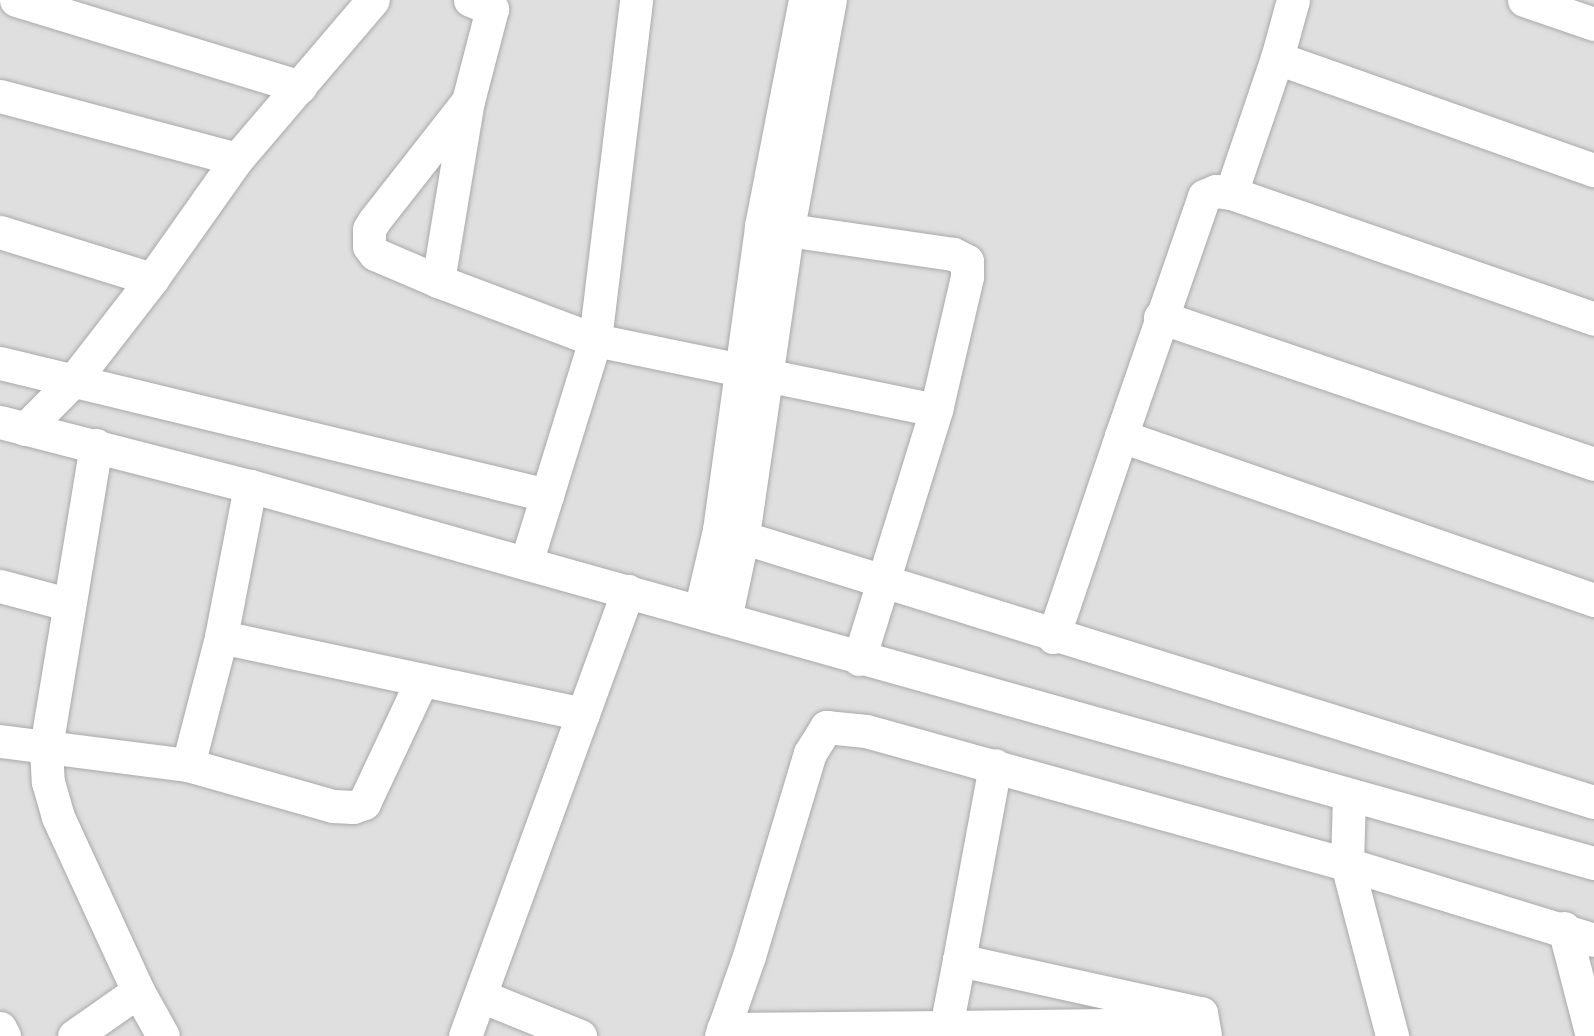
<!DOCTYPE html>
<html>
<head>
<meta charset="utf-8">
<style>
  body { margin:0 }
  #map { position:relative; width:1594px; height:1036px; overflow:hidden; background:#f2efe9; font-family:Signika,sans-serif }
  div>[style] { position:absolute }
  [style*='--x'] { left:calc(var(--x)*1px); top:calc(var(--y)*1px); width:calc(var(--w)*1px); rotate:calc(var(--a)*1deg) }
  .residential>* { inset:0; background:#e0dfdf; transform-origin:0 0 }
  .roads { filter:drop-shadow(0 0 2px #a9a9a9) drop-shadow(0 0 2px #a9a9a9) }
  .minor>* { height:33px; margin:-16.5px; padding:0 16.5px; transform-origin:16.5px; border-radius:16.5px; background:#fff }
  span { translate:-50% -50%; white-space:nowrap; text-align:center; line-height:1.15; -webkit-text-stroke:4.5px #fff; paint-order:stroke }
</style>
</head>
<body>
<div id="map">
  <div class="residential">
    <div style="left:0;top:0;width:1594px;height:1036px"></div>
  </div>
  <div class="roads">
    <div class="minor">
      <div style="--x:16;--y:0;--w:297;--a:17"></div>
      <div style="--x:470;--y:0;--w:24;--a:22"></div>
      <div style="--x:492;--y:9;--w:95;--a:104.6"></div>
      <div style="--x:468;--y:101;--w:152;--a:128.1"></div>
      <div style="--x:374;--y:221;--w:9;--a:122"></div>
      <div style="--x:369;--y:229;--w:17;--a:90"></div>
      <div style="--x:369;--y:246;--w:10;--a:53"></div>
      <div style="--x:375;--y:254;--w:69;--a:23.2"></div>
      <div style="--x:438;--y:281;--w:168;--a:20.6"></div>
      <div style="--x:595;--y:340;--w:342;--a:-83.1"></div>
      <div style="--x:1524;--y:0;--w:74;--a:18.9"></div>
      <div style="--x:1277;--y:58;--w:60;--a:-74.6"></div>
      <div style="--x:0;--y:96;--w:245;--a:14.9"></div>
      <div style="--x:1231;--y:193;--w:384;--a:19.1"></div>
      <div style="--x:0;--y:232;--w:159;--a:17.2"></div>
      <div style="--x:438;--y:281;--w:177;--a:-80.6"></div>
      <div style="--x:1160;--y:317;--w:458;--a:18.7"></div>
      <div style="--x:0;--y:363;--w:563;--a:13.57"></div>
      <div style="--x:0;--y:422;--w:258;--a:14.4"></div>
      <div style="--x:250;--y:486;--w:1396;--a:15.67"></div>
      <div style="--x:25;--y:429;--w:68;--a:-45"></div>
      <div style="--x:73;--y:381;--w:129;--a:-52.2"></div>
      <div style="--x:152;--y:279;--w:147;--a:-54.7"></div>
      <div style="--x:237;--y:159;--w:209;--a:-49.5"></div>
      <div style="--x:1121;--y:436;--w:254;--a:-70.9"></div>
      <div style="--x:1204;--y:196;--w:13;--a:-23"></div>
      <div style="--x:1216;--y:191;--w:15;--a:8"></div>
      <div style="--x:1231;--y:193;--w:143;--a:-71.2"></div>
      <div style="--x:1277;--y:58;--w:336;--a:19.5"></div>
      <div style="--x:96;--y:445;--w:307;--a:99.4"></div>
      <div style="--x:46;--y:748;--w:34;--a:87"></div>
      <div style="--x:48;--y:782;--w:36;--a:74"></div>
      <div style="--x:58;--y:817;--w:192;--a:65.3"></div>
      <div style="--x:138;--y:991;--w:51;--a:60.9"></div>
      <div style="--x:719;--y:530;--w:916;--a:17.27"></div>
      <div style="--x:526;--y:563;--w:233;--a:-72.8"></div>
      <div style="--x:595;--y:340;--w:348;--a:11.6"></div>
      <div style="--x:936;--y:410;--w:137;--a:-76.9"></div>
      <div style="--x:967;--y:277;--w:16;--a:-90"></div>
      <div style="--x:967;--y:261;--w:16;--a:-153"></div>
      <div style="--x:953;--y:254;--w:194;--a:-171.7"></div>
      <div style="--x:0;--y:586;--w:69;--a:15"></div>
      <div style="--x:700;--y:611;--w:83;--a:-76.8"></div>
      <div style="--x:719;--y:530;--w:307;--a:-82.1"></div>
      <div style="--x:761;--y:226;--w:230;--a:-79"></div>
      <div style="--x:725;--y:619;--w:86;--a:-77.9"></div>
      <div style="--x:743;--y:535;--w:310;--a:-81.7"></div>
      <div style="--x:788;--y:228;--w:232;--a:-79.6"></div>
      <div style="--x:221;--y:637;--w:370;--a:12"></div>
      <div style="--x:1053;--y:637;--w:212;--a:-71.3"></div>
      <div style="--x:1121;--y:436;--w:501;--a:19.12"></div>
      <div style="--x:859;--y:659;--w:261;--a:-72.8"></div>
      <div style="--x:0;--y:741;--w:190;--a:7.3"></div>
      <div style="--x:188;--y:765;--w:151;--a:15.8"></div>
      <div style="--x:333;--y:806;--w:20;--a:3"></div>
      <div style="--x:353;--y:807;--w:12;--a:-20"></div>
      <div style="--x:364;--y:803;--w:136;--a:-64.8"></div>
      <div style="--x:188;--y:765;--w:132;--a:-75.5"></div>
      <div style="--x:221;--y:637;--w:154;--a:-79.1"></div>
      <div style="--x:1347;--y:864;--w:258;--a:17.1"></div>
      <div style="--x:1347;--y:864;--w:178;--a:75.3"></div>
      <div style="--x:1564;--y:928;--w:112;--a:75.5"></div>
      <div style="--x:959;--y:960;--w:198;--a:-79.5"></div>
      <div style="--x:481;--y:996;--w:107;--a:22"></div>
      <div style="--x:946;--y:1027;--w:248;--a:-0.7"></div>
      <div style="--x:0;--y:1028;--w:9;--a:63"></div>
      <div style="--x:723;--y:1029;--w:223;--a:-0.5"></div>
      <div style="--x:946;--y:1027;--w:68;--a:-79"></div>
      <div style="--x:959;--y:960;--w:248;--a:12.4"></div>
      <div style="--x:1201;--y:1013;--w:23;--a:80"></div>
      <div style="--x:74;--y:1036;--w:78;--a:-35.1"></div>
      <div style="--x:465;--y:1036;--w:474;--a:-69.9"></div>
      <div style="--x:721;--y:1036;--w:85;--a:-70.7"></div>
      <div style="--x:749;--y:956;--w:212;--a:-73.3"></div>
      <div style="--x:810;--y:753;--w:31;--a:-58"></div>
      <div style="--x:826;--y:727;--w:40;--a:5.7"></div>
      <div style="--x:866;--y:731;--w:499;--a:15.5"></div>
      <div style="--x:1347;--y:864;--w:69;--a:-88.3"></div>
    </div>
  </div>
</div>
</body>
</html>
